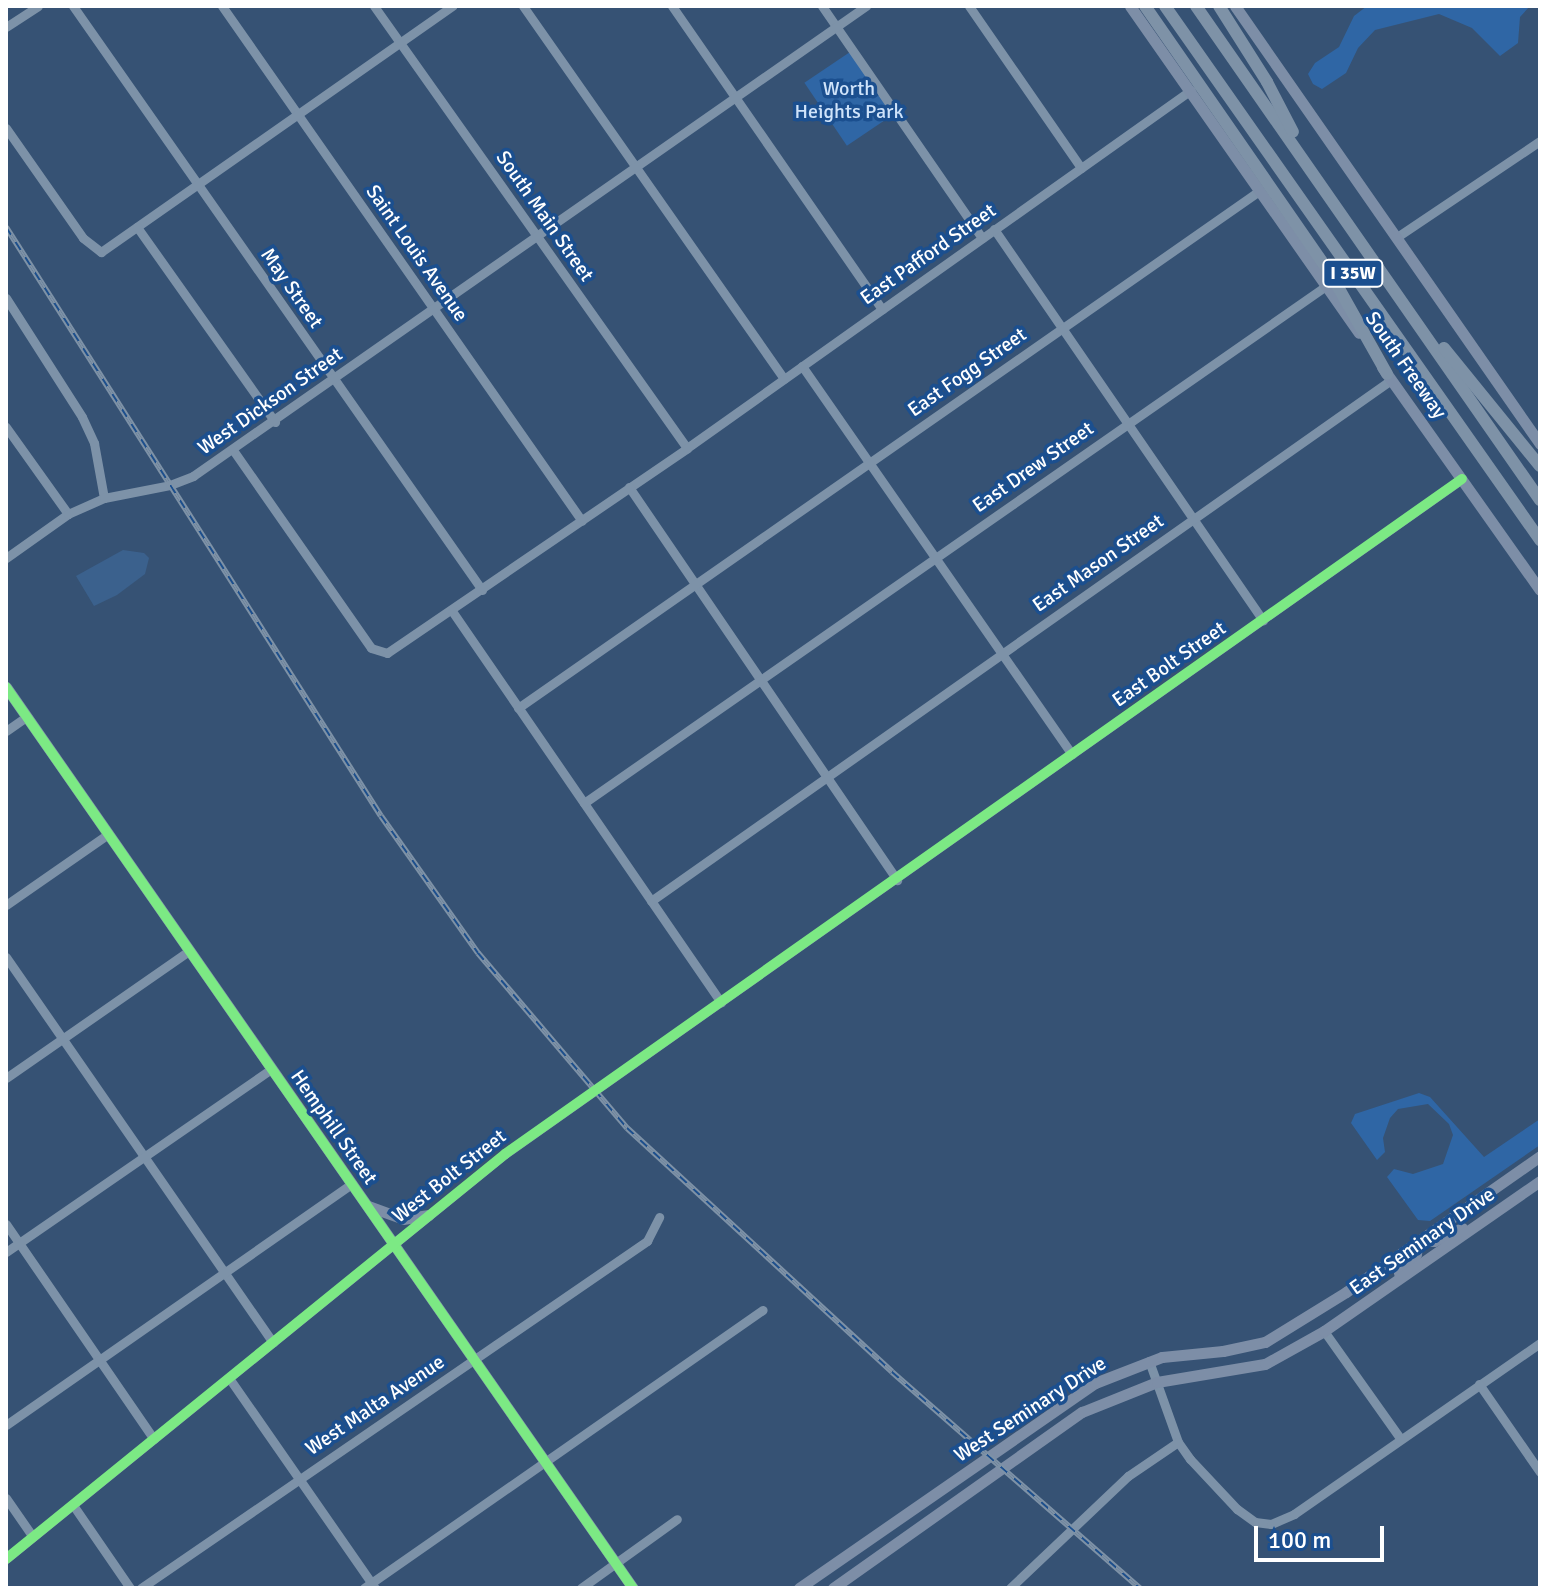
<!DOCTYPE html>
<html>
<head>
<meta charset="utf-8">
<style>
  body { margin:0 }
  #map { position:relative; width:1546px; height:1594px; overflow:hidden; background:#365274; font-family:Signika,sans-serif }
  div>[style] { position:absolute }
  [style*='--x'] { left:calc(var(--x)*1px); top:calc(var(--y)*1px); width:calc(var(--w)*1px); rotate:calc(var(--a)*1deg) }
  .green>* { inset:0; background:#2f66a5; transform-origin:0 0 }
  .water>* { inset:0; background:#3b618d }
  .minor>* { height:9px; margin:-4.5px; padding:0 4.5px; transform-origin:4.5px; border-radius:4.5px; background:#7d92a8 }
  .major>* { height:11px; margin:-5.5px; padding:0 5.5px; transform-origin:5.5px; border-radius:5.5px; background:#7d8ea7 }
  .highway>* { height:12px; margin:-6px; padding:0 6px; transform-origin:6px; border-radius:6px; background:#7e92a7 }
  .rail>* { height:6px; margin-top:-3px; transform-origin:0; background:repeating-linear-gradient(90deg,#1b4f8f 0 9px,#7e92a7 0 18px); box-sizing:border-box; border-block:2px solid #7e92a7 }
  .cycleway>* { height:10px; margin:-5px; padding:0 5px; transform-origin:5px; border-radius:5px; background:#7ce984 }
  span { translate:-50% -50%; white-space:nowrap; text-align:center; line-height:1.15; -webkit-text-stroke:7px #1b4f8f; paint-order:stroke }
  .shield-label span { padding:2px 6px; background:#1b4f8f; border:2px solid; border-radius:6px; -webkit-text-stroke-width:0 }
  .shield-label { font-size:18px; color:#fff; font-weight:700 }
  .park-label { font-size:20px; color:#cfe3fa }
  .street-label { font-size:20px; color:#fff }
  .frame { position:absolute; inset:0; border:8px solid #fff; pointer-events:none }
  .scale { position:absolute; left:1254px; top:1526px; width:130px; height:36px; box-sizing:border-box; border:4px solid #fff; border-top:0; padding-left:10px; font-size:24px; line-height:28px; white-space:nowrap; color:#fff; -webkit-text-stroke:6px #1b4f8f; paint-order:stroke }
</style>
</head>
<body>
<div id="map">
  <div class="green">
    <div style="clip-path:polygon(1367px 6px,1530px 6px,1520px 17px,1518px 43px,1500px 56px,1472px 28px,1439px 14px,1375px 30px,1358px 48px,1346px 73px,1322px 89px,1313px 84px,1308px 74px,1315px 63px,1339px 47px,1354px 16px)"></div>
    <div style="left:850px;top:52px;width:76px;height:55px;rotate:56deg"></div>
    <div style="clip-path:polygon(1419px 1093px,1430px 1097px,1484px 1157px,1540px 1119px,1540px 1145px,1430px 1221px,1418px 1220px,1387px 1177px,1394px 1169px,1413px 1174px,1443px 1164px,1453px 1135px,1449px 1124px,1428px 1104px,1398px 1109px,1390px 1118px,1383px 1138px,1385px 1152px,1377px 1160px,1351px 1123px,1355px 1114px)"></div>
  </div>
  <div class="water">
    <div style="clip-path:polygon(123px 550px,144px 553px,149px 558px,145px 574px,117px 595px,94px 606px,76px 576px)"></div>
  </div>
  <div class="minor">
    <div style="--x:73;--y:6;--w:713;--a:54.99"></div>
    <div style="--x:222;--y:6;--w:628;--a:55.05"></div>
    <div style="--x:374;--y:6;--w:542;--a:54.7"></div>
    <div style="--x:523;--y:6;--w:455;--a:55"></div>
    <div style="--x:672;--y:6;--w:369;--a:55.3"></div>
    <div style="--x:822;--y:6;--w:282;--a:55.4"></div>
    <div style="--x:969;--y:6;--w:197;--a:55.3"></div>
    <div style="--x:6;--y:27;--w:38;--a:-33"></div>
    <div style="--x:6;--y:128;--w:134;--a:55"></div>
    <div style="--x:83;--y:238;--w:23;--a:38"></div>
    <div style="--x:101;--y:252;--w:429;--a:-35"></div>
    <div style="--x:137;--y:227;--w:239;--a:54.7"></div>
    <div style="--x:994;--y:229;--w:475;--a:55.5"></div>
    <div style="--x:1397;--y:237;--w:172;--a:-33.9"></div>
    <div style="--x:6;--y:298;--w:141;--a:57.4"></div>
    <div style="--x:82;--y:417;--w:29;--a:65"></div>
    <div style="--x:94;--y:443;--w:56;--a:79.7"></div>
    <div style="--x:802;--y:366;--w:473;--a:55.2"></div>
    <div style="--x:6;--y:427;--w:107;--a:54.5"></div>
    <div style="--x:233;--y:450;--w:241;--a:55.1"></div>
    <div style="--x:371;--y:648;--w:17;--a:17"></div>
    <div style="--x:387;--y:653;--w:363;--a:-34.3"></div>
    <div style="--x:687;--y:448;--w:618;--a:-35.39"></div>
    <div style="--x:629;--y:487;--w:476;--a:55.7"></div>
    <div style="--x:6;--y:558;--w:76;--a:-35.4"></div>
    <div style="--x:68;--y:514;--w:39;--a:-24"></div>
    <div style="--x:104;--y:498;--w:67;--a:-11.1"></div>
    <div style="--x:170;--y:485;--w:25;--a:-21"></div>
    <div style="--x:193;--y:476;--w:821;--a:-34.93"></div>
    <div style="--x:452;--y:611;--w:475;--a:55.5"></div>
    <div style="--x:518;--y:708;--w:904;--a:-34.9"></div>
    <div style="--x:6;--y:731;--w:24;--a:-35"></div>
    <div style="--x:584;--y:803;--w:904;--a:-34.87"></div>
    <div style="--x:651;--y:901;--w:905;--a:-35.15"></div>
    <div style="--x:6;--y:905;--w:124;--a:-34.8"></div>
    <div style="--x:6;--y:957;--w:469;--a:55.3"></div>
    <div style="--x:6;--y:1078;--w:223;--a:-34.8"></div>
    <div style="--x:6;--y:1224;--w:261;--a:55.5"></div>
    <div style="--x:6;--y:1252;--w:322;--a:-34.6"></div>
    <div style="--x:1324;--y:1331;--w:131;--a:54.6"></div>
    <div style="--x:1149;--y:1361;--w:86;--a:70.3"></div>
    <div style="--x:1178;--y:1442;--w:21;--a:55"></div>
    <div style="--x:1190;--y:1459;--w:69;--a:46.8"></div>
    <div style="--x:1237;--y:1509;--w:22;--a:36"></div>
    <div style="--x:1255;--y:1522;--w:16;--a:7"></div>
    <div style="--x:1271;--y:1524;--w:25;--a:-23"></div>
    <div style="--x:1294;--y:1514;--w:300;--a:-34.8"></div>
    <div style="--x:229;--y:1378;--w:256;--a:55.2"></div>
    <div style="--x:1479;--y:1384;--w:107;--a:55.3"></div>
    <div style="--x:6;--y:1425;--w:422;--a:-34.9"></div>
    <div style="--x:6;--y:1498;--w:47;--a:55.3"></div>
    <div style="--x:73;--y:1505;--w:101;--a:55.5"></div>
    <div style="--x:6;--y:1559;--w:643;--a:-39.06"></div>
    <div style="--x:505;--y:1154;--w:1171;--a:-35.2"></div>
    <div style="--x:141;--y:1588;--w:614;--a:-34.44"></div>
    <div style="--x:647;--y:1241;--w:27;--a:-63"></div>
    <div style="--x:364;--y:1588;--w:486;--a:-34.9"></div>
    <div style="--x:581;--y:1588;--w:118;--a:-35.7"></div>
    <div style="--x:1010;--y:1588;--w:163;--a:-43.5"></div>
    <div style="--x:1128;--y:1476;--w:60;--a:-34.2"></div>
  </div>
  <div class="major">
    <div style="--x:1130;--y:6;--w:399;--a:55"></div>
    <div style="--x:1235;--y:6;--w:534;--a:55.15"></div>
    <div style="--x:1382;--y:367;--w:273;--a:54.7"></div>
    <div style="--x:6;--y:687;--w:1098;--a:55.17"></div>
    <div style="--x:368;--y:1206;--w:37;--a:20"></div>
    <div style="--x:403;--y:1219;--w:26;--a:-9"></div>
    <div style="--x:1418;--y:1240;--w:16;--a:4"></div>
    <div style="--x:1434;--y:1241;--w:31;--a:-25"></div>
    <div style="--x:1399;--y:1273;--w:25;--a:-48"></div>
    <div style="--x:1416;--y:1254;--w:14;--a:-82"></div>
    <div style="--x:799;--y:1588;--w:360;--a:-34.7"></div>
    <div style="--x:1095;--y:1383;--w:72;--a:-21.2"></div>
    <div style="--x:1162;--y:1357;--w:61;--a:-5.6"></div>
    <div style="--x:1223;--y:1351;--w:43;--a:-12.1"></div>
    <div style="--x:1265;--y:1342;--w:95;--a:-31.7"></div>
    <div style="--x:1346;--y:1292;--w:237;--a:-35"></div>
    <div style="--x:833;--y:1588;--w:305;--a:-35.3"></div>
    <div style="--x:1082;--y:1412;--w:81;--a:-21.8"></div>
    <div style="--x:1157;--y:1382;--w:109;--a:-9.5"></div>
    <div style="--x:1265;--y:1364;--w:68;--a:-29.2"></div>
    <div style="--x:1324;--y:1331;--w:263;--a:-34.8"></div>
  </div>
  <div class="highway">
    <div style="--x:1145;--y:6;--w:331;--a:55.3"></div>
    <div style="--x:1333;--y:278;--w:110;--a:60.6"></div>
    <div style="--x:1165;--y:6;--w:653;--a:54.92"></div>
    <div style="--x:1196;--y:6;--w:602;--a:55.15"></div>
    <div style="--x:1219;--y:6;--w:90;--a:57.7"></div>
    <div style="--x:1267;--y:82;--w:56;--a:62.5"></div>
    <div style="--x:1444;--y:348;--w:152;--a:50.9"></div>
  </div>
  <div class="rail">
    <div style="--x:6;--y:227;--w:698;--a:57.52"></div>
    <div style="--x:381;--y:816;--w:168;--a:54.7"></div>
    <div style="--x:478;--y:953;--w:230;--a:49.6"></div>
    <div style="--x:627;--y:1128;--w:360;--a:42.6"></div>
    <div style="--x:892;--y:1372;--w:329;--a:41.1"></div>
  </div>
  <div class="cycleway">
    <div style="--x:6;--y:687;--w:1098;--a:55.17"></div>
    <div style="--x:6;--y:1559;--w:643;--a:-39.06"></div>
    <div style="--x:505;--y:1154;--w:1171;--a:-35.2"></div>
  </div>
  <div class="shield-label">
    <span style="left:1353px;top:273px">I 35W</span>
  </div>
  <div class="park-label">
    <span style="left:849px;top:100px">Worth<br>Heights Park</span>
  </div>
  <div class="street-label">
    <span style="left:545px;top:216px;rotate:55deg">South Main Street</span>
    <span style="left:417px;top:253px;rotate:55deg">Saint Louis Avenue</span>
    <span style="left:928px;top:254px;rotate:-35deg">East Pafford Street</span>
    <span style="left:292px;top:288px;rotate:55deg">May Street</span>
    <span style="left:1406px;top:365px;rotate:55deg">South Freeway</span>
    <span style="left:967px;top:372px;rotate:-35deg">East Fogg Street</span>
    <span style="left:270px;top:401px;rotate:-35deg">West Dickson Street</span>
    <span style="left:1033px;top:467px;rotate:-35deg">East Drew Street</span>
    <span style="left:1098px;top:563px;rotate:-35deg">East Mason Street</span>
    <span style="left:1169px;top:664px;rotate:-35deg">East Bolt Street</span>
    <span style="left:334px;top:1127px;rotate:55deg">Hemphill Street</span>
    <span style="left:449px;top:1176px;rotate:-38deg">West Bolt Street</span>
    <span style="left:1422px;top:1241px;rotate:-35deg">East Seminary Drive</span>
    <span style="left:375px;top:1405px;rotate:-34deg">West Malta Avenue</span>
    <span style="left:1030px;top:1409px;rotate:-33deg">West Seminary Drive</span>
  </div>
  <div class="frame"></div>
  <div class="scale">100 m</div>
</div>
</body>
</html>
